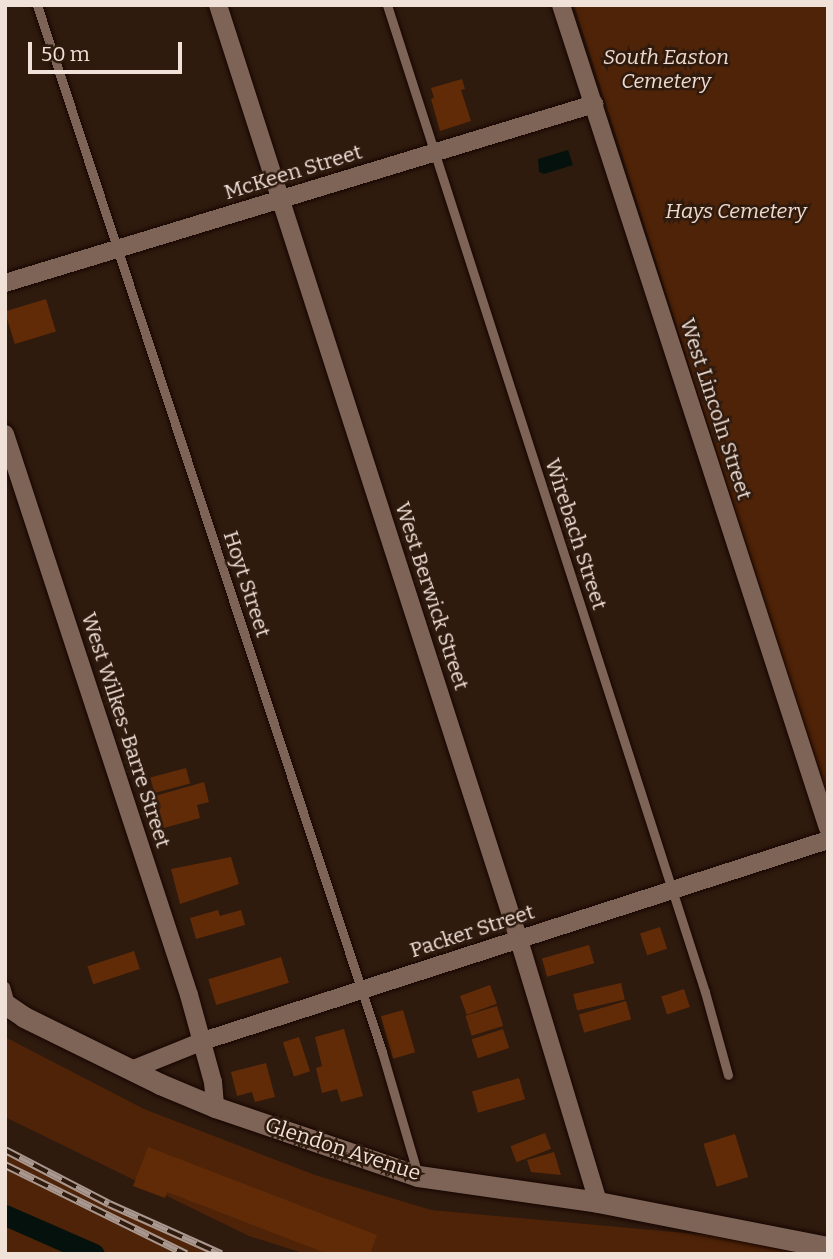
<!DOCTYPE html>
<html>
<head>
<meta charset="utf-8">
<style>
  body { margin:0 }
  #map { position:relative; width:833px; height:1259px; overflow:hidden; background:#2f1a0e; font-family:Bitter,serif }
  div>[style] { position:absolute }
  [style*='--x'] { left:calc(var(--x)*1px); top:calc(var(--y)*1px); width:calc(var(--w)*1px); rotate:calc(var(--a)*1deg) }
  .green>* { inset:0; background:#4e2308 }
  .water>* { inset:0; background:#04110c }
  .canal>* { height:21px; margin:-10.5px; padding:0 10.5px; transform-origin:10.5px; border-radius:10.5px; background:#04110c }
  .building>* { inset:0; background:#612b07; transform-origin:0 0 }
  .roads { filter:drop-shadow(0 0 2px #160500) drop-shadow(0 0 2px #160500) }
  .service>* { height:9px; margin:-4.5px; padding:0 4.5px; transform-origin:4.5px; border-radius:4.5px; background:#7e6456 }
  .minor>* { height:18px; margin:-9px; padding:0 9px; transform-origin:9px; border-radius:9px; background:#7e6456 }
  .tertiary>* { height:21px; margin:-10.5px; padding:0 10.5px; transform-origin:10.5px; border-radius:10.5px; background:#7e6456 }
  .rail>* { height:8px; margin-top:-4px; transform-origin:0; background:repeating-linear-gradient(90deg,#2f1a0e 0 16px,#a9988f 0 32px); box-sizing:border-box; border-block:2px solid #a9988f }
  span { translate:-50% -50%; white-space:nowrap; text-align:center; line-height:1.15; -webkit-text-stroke:5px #2f1a0e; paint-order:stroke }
  .park-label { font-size:21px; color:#f0dacf; font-style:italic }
  .street-label { font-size:21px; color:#f0e1d9 }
  .frame { position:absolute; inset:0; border:7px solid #f0e1d9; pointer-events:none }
  .scale { position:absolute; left:28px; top:42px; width:154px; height:32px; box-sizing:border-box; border:4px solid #f0e1d9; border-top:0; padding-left:9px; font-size:21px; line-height:24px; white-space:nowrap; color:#f0e1d9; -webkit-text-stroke:5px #2f1a0e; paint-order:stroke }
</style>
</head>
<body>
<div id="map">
  <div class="green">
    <div style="clip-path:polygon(574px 5px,828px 5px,828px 802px,621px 151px)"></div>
    <div style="clip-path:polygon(5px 1037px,144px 1109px,315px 1175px,431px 1210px,719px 1236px,806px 1254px,306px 1254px,249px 1236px,5px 1117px)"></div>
    <div style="clip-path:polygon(5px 1150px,109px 1204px,221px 1254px,5px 1254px)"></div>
  </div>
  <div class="water">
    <div style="clip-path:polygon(568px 150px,573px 165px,544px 174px,539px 172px,538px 159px)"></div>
  </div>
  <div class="canal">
    <div style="--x:5;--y:1215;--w:97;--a:23.7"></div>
  </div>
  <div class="building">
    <div style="clip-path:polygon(462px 79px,465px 89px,461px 90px,471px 121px,440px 131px,431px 99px,434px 98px,431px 88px)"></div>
    <div style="left:46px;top:299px;width:34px;height:43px;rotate:73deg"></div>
    <div style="left:186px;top:768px;width:16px;height:37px;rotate:75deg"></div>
    <div style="clip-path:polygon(204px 782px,209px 802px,197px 805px,200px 818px,164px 828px,155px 796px)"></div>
    <div style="clip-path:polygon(231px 857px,239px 884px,180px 904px,171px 869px)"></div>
    <div style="clip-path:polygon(218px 910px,220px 916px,241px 910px,245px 925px,196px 939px,190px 918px)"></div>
    <div style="left:660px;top:927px;width:23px;height:21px;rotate:72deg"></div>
    <div style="left:589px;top:945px;width:19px;height:49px;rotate:74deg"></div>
    <div style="left:134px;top:951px;width:19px;height:49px;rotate:72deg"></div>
    <div style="left:281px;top:957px;width:27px;height:76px;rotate:73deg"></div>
    <div style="left:621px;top:983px;width:17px;height:49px;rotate:77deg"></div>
    <div style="left:490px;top:985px;width:20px;height:32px;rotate:70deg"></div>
    <div style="left:684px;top:989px;width:19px;height:24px;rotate:72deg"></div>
    <div style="left:626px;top:1001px;width:19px;height:49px;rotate:74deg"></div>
    <div style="left:497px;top:1006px;width:21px;height:33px;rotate:73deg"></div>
    <div style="left:403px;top:1010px;width:44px;height:23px;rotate:74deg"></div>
    <div style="clip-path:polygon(344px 1029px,363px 1096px,341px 1102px,337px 1089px,322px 1093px,316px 1068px,322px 1066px,315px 1037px)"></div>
    <div style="left:503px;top:1029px;width:20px;height:33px;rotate:72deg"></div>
    <div style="left:299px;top:1037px;width:36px;height:17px;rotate:72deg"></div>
    <div style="clip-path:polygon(266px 1063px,275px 1097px,255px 1102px,252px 1092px,237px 1096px,231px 1072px)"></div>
    <div style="left:519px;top:1078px;width:22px;height:49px;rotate:74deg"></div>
    <div style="left:545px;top:1133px;width:17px;height:37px;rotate:69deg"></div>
    <div style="left:735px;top:1134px;width:45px;height:33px;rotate:73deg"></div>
    <div style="clip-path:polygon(148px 1147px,377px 1235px,370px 1254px,328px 1254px,167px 1192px,165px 1198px,133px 1186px)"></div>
    <div style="clip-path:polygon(554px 1152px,561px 1175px,531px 1172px,527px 1160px)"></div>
  </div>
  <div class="roads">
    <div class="service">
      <div style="--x:37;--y:5;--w:1102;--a:71.76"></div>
      <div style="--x:382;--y:1052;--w:125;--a:73.7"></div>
      <div style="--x:387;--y:5;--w:1037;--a:72.14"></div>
      <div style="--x:705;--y:992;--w:86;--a:74.5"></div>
      <div style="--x:5;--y:986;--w:19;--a:74"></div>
    </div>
    <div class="minor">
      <div style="--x:218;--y:5;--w:982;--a:72.16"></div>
      <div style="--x:519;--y:940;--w:274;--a:73.2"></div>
      <div style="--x:561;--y:5;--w:865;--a:72.03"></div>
      <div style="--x:5;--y:283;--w:616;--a:-16.9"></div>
      <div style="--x:5;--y:434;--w:590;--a:71.84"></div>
      <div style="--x:189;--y:995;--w:90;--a:74.6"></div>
      <div style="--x:213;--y:1082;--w:25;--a:85"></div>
      <div style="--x:131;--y:1070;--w:78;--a:-21.9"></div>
      <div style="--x:203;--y:1041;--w:657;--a:-17.83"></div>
    </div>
    <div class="tertiary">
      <div style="--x:5;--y:1004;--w:23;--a:34"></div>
      <div style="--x:24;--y:1017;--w:152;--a:26.2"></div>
      <div style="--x:160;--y:1084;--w:60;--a:22.7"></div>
      <div style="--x:215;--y:1107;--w:214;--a:18.8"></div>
      <div style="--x:418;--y:1176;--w:182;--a:8.2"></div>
      <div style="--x:598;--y:1202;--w:234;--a:11.1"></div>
    </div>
  </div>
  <div class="rail">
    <div style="--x:5;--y:1150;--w:117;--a:27.4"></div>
    <div style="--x:109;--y:1204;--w:123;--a:24.1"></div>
    <div style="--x:5;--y:1165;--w:202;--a:26.2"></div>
  </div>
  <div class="park-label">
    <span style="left:666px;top:69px">South Easton<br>Cemetery</span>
    <span style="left:736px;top:211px">Hays Cemetery</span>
  </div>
  <div class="street-label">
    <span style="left:293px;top:172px;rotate:-17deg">McKeen Street</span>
    <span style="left:716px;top:409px;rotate:72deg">West Lincoln Street</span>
    <span style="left:576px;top:534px;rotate:72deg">Wirebach Street</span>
    <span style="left:247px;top:584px;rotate:72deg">Hoyt Street</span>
    <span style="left:432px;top:596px;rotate:72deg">West Berwick Street</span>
    <span style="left:126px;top:730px;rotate:72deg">West Wilkes-Barre Street</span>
    <span style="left:472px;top:931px;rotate:-18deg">Packer Street</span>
    <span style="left:343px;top:1149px;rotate:18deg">Glendon Avenue</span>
  </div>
  <div class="frame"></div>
  <div class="scale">50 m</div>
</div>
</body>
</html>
